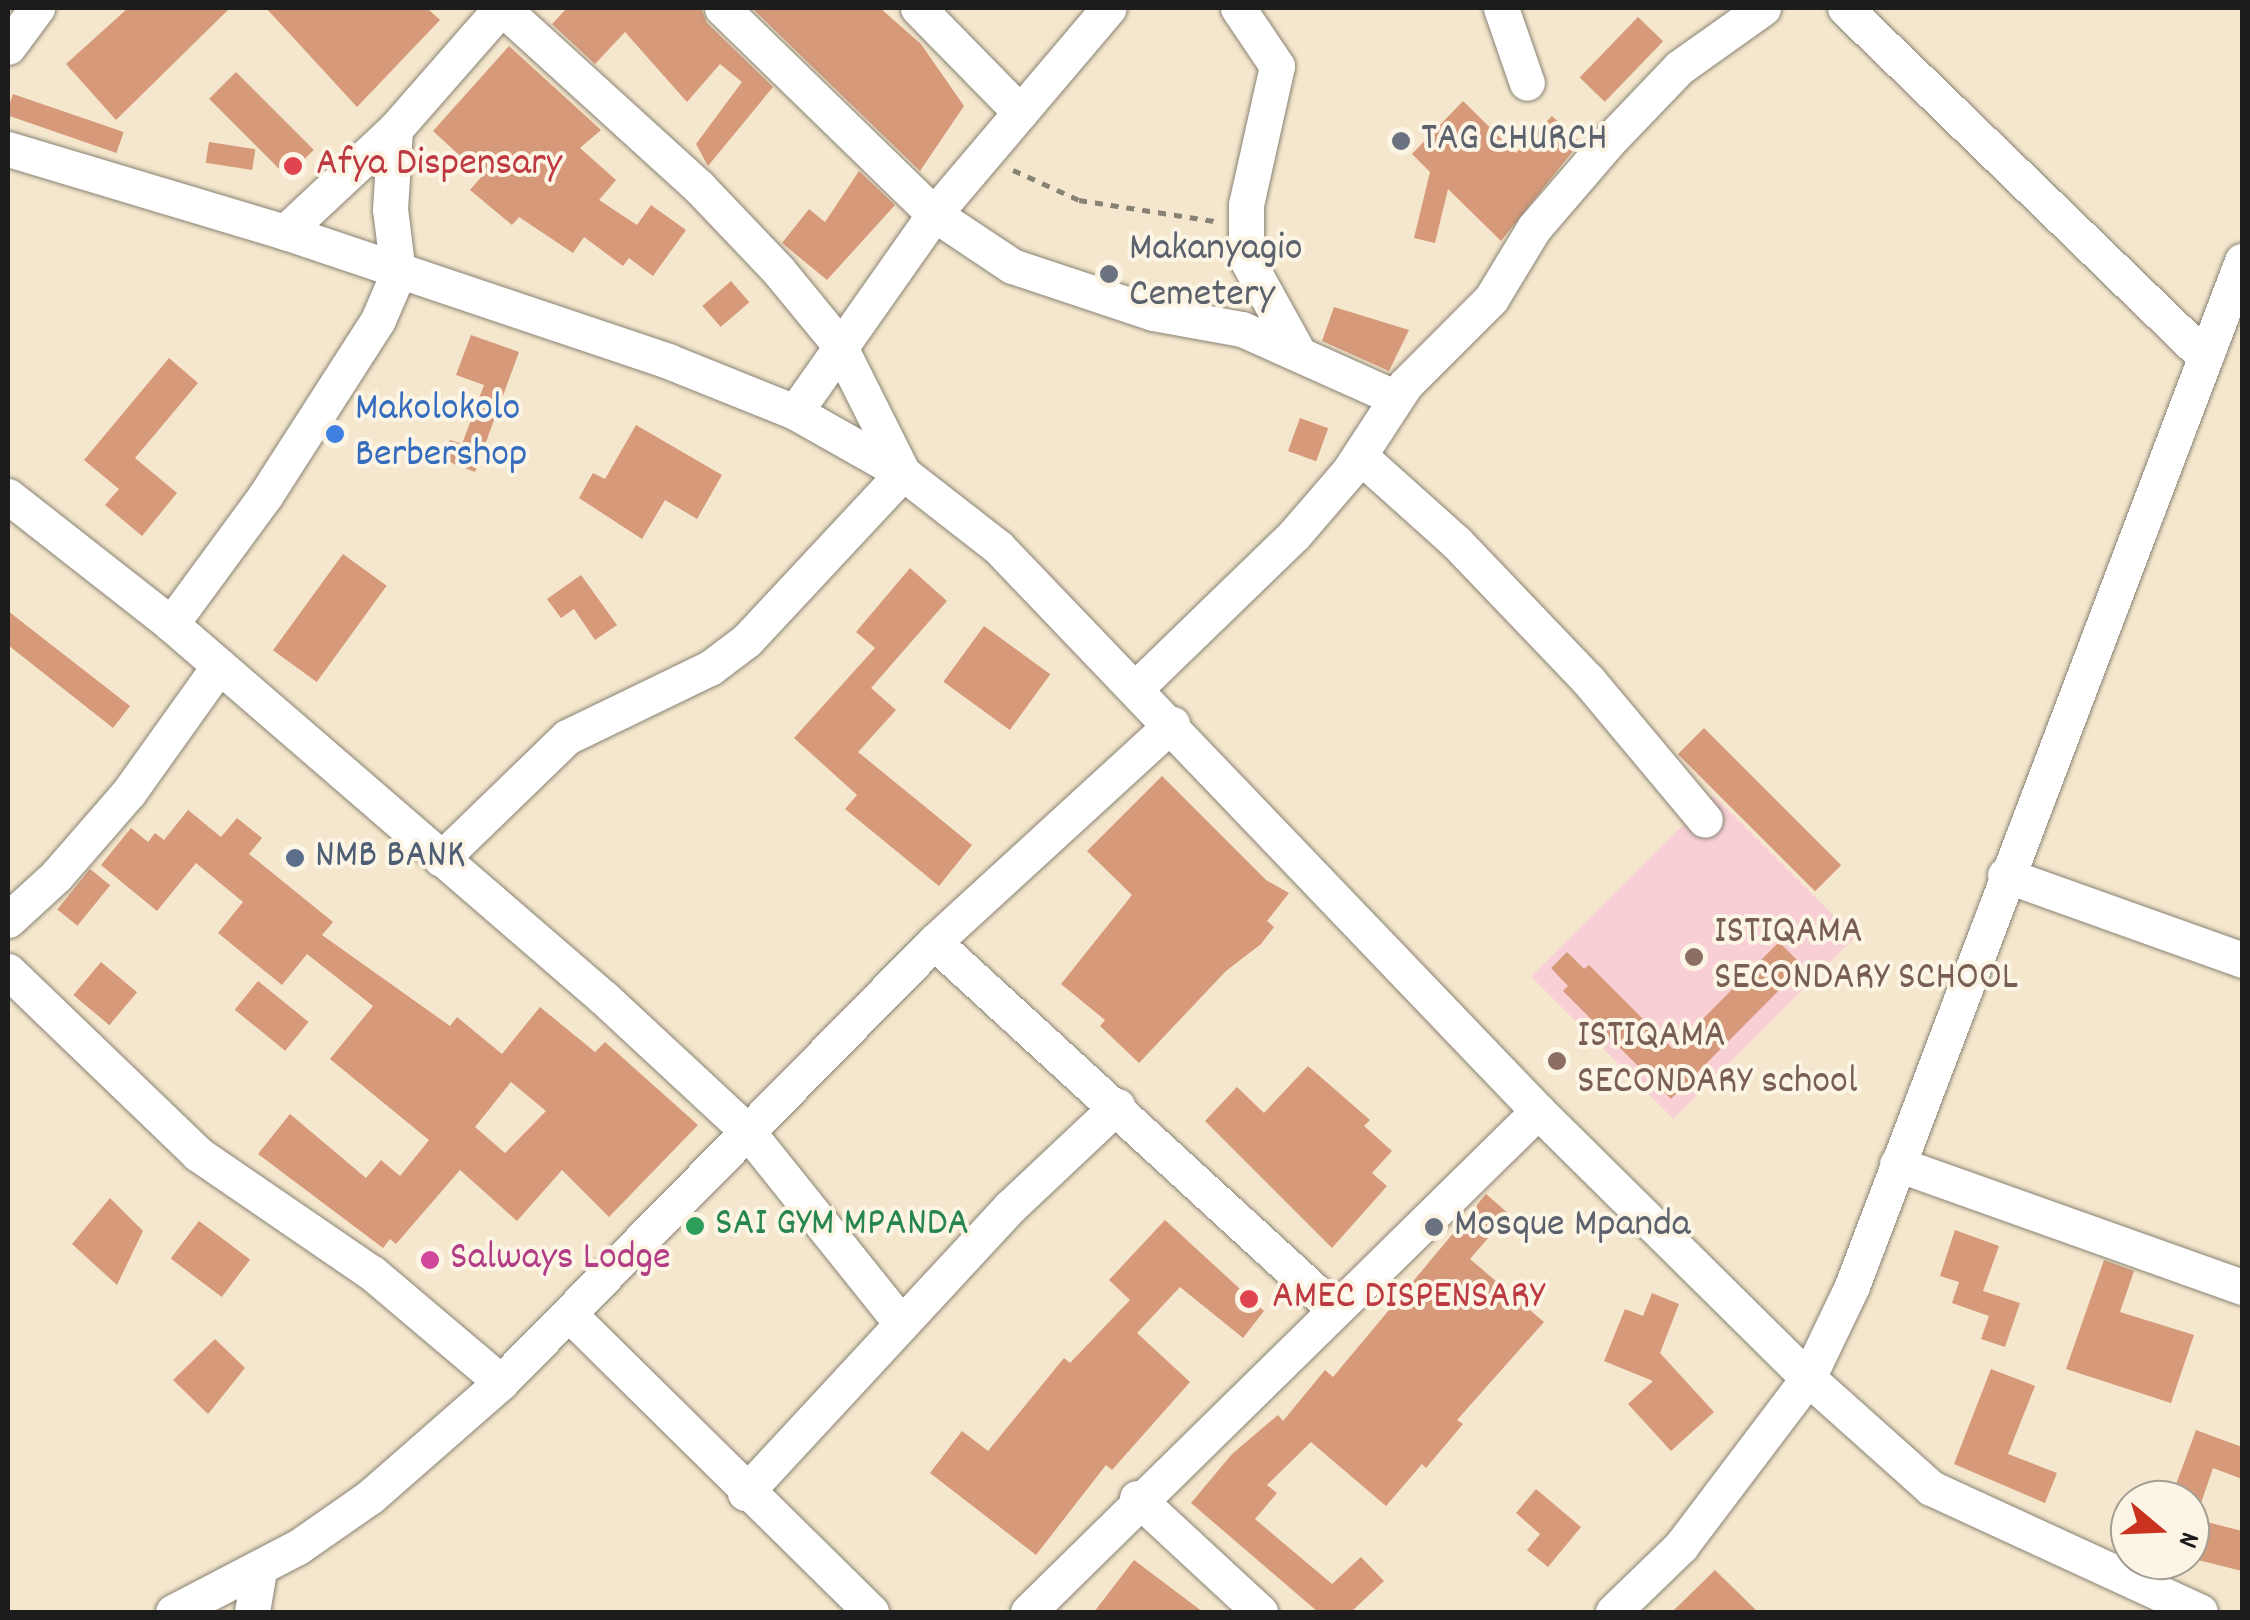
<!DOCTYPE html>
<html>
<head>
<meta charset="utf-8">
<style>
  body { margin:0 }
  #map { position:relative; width:2250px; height:1620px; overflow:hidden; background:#f5e7cd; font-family:Dekko,sans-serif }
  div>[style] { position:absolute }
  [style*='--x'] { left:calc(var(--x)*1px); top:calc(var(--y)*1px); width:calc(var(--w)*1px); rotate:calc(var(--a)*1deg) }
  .built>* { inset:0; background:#f7cfd5; transform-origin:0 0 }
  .building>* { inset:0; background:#d6997a; transform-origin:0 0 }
  .path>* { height:5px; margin-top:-2.5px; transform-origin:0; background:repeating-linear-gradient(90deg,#888274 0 8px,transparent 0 16px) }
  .roads { filter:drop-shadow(0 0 2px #888274) drop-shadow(0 0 2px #888274) }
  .minor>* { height:35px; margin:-17.5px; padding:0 17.5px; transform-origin:17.5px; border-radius:17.5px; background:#fff }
  .dots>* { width:28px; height:28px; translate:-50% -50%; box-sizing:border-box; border:5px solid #fcf5e5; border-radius:50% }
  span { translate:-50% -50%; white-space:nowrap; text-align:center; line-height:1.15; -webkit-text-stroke:8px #fcf5e5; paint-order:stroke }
  .worship-label { font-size:40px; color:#5b616d }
  .left { translate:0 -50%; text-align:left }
  .health-label { font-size:40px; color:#be3a42 }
  .shop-label { font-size:40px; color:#366cbe }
  .service-label { font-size:40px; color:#4e5e75 }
  .education-label { font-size:40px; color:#785e54 }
  .leisure-label { font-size:40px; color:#27864d }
  .hotel-label { font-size:40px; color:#b23c85 }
  .frame { position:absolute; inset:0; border:10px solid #1c1c1c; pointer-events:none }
  .north { position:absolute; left:2110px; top:1480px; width:100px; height:100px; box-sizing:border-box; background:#fcf5e5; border:2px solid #a29e95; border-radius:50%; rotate:109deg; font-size:28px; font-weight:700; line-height:40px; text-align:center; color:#1c1c1c }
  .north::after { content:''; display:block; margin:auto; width:35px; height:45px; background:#c8321e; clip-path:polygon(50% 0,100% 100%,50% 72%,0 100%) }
</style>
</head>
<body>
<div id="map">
  <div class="built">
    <div style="left:1713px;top:795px;width:201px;height:257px;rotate:45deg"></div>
  </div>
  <div class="building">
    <div style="clip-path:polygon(128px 8px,230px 8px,116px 120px,66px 64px)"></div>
    <div style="clip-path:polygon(266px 8px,427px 8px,440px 20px,357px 107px)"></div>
    <div style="clip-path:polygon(567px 8px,701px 8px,707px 23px,773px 87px,708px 166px,696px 144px,742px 82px,720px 64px,687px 102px,625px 32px,595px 64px,552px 24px)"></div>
    <div style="clip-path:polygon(752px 8px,880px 8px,921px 44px,964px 106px,920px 171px)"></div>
    <div style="left:1638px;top:17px;width:35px;height:84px;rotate:44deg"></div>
    <div style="clip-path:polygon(509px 46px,601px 130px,580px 148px,616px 180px,599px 200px,637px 225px,651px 205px,686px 230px,653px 276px,629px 258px,623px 266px,584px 237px,573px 253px,519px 217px,512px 225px,470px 190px,482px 176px,433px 131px)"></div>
    <div style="left:236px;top:72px;width:110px;height:38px;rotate:45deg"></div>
    <div style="left:13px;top:94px;width:117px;height:22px;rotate:19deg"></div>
    <div style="clip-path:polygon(1463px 101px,1516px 153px,1552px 116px,1580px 142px,1501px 241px,1448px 189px,1435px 243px,1414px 238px,1430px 172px,1412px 154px)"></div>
    <div style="left:209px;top:142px;width:47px;height:21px;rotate:9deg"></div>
    <div style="clip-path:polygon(859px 171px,895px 205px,827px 280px,782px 243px,809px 209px,825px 222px)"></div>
    <div style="left:731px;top:281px;width:28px;height:38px;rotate:49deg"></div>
    <div style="clip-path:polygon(1334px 307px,1409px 330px,1389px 371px,1322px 341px)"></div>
    <div style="clip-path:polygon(471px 335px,519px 352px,475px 472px,442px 459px,450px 440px,462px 444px,484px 385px,456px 375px)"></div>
    <div style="clip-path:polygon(169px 358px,198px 383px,135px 458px,177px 493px,142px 536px,105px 505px,119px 489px,84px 460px)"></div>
    <div style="left:1300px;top:418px;width:30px;height:35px;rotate:20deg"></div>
    <div style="clip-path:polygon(636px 425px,722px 475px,697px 519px,665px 500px,642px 539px,579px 498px,593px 473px,605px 479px)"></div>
    <div style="left:343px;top:554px;width:54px;height:119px;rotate:36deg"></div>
    <div style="clip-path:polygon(910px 568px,947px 601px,871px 688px,896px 710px,858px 752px,972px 845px,939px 886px,845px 809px,857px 795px,794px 738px,875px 648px,856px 632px)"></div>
    <div style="clip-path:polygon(581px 575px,617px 625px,595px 640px,574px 609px,561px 618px,547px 599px)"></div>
    <div style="clip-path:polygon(8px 611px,130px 706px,113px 728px,8px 645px)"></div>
    <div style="left:984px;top:626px;width:82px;height:69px;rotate:36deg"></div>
    <div style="left:1704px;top:728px;width:194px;height:37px;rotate:45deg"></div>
    <div style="clip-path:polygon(1162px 776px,1266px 880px,1289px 893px,1267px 921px,1274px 927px,1261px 944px,1226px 971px,1139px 1063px,1100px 1026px,1105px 1020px,1061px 984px,1132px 895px,1087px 851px)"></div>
    <div style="clip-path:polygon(evenodd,188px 810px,221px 837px,237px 818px,262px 838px,249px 854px,333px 922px,322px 935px,450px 1026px,457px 1017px,502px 1054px,540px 1007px,595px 1052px,605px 1042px,698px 1125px,609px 1217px,562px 1170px,517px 1221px,460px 1170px,396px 1244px,390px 1239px,383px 1248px,258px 1154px,290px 1114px,366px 1178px,381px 1160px,400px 1176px,429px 1140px,330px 1059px,373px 1006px,307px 954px,282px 985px,218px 933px,243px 902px,196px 863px,157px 911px,101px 865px,131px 828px,148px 842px,155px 833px,164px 840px,188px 810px,511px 1082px,546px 1111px,505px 1153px,475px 1127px,511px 1082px)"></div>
    <div style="left:90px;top:869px;width:26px;height:52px;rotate:39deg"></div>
    <div style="clip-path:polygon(1779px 942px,1803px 966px,1671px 1099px,1563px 991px,1568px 986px,1551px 968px,1567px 952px,1584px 969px,1589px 965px,1673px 1049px)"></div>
    <div style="left:101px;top:962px;width:47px;height:43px;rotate:40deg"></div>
    <div style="left:258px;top:981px;width:65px;height:37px;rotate:39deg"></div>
    <div style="clip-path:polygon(1308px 1066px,1370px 1120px,1364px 1126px,1392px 1151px,1372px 1173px,1387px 1186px,1332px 1248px,1205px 1121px,1237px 1087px,1264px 1113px)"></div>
    <div style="clip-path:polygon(1486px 1194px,1509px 1214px,1470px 1259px,1544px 1322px,1457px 1420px,1463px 1424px,1426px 1468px,1422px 1464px,1386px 1506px,1311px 1442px,1267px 1485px,1277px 1493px,1255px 1519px,1332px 1584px,1361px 1557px,1384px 1581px,1351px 1612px,1318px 1612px,1191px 1503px,1232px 1454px,1278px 1415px,1283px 1421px,1325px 1370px,1333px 1377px)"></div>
    <div style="clip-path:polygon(110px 1198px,143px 1231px,117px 1285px,72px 1244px)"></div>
    <div style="clip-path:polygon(1165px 1220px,1264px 1311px,1243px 1338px,1180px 1287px,1137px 1333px,1190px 1382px,1112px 1470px,1106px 1465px,1036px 1555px,930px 1473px,962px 1431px,988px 1451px,1064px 1358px,1070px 1363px,1130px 1300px,1109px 1280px)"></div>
    <div style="left:199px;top:1221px;width:64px;height:47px;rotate:37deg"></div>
    <div style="clip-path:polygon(1955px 1230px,1999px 1246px,1983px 1291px,2020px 1303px,2005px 1347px,1981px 1339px,1989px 1316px,1952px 1303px,1959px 1282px,1940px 1276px)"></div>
    <div style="clip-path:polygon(2104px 1260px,2134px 1271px,2120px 1312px,2194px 1335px,2171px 1403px,2066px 1369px)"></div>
    <div style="clip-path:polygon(1652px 1293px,1679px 1304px,1660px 1353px,1714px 1412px,1671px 1451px,1628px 1404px,1653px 1381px,1604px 1361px,1625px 1309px,1643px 1316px)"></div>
    <div style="clip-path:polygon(215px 1339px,245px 1368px,208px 1414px,173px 1380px)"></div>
    <div style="clip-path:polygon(1991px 1369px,2035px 1386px,2008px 1454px,2057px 1473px,2045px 1503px,1954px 1464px)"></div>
    <div style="clip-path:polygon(2196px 1430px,2242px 1447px,2242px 1479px,2213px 1468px,2199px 1509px,2190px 1500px,2171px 1498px)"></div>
    <div style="clip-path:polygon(1536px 1489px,1581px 1527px,1548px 1567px,1527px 1550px,1540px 1534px,1516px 1513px)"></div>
    <div style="clip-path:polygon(2207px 1522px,2242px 1531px,2242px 1571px,2198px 1560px)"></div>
    <div style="clip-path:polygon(1134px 1560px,1203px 1612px,1094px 1612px)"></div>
    <div style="clip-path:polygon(1715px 1570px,1758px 1612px,1672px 1612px)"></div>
  </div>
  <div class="path">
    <div style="--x:1013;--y:170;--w:72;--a:24.4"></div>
    <div style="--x:1079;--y:200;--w:137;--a:8.8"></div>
  </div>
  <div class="roads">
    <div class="minor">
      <div style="--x:722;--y:8;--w:296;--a:44.2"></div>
      <div style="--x:934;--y:214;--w:94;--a:33.7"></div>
      <div style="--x:1012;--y:266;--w:149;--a:18.4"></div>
      <div style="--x:1153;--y:313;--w:90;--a:10.2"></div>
      <div style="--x:1242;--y:329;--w:167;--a:24.1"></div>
      <div style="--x:918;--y:8;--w:146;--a:45.6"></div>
      <div style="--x:1238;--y:8;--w:70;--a:56.1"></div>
      <div style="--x:1277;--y:66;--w:142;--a:102.6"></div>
      <div style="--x:1246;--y:205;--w:53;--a:90"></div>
      <div style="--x:1246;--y:258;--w:110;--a:61.1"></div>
      <div style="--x:1501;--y:8;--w:79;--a:70.9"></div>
      <div style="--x:1845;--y:8;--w:500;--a:44.1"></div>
      <div style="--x:8;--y:47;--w:49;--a:-53.4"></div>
      <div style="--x:8;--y:149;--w:289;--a:16.7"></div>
      <div style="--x:285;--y:232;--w:404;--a:18.6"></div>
      <div style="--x:668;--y:361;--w:137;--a:21.9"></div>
      <div style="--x:795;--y:412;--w:124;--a:29.5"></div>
      <div style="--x:903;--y:473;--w:120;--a:37.9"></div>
      <div style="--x:998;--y:547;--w:781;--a:46.25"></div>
      <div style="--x:1538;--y:1111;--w:380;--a:44.7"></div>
      <div style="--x:1808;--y:1378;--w:165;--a:41.8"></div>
      <div style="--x:1931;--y:1488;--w:296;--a:24.7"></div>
      <div style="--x:285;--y:232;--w:151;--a:-43.1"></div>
      <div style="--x:395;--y:129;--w:161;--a:-48.8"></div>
      <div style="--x:795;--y:412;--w:242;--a:-54.9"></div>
      <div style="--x:934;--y:214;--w:270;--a:-49.7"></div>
      <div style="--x:1360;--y:456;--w:130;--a:41.9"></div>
      <div style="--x:1457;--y:543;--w:190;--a:46.3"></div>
      <div style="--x:1588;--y:680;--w:182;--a:50.1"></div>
      <div style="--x:8;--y:496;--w:207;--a:38.1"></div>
      <div style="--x:171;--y:624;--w:572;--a:40.82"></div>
      <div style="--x:604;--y:998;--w:197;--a:42.9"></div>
      <div style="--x:748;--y:1132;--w:245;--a:51.3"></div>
      <div style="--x:171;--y:624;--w:159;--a:-53.7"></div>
      <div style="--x:265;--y:496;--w:209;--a:-57.3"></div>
      <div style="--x:378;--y:320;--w:51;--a:-66.9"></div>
      <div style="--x:398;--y:273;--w:64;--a:-97.1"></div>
      <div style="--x:390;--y:209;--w:80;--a:-86.4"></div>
      <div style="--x:1135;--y:689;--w:221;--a:-44.1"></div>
      <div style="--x:1294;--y:535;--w:84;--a:-49.3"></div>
      <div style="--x:1349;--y:471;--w:103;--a:-56.9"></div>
      <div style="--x:1405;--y:385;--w:122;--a:-45"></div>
      <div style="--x:1491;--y:299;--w:83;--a:-58.8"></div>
      <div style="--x:1534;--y:228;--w:112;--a:-49.3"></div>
      <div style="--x:1607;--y:143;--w:105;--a:-46.2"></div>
      <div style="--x:1680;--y:67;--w:102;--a:-35.4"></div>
      <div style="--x:441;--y:859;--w:175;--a:-44.1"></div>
      <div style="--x:567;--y:737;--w:159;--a:-25.8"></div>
      <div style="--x:710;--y:668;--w:46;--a:-37.1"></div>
      <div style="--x:747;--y:640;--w:229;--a:-47"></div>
      <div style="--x:903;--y:473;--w:145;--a:-116.6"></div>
      <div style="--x:838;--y:343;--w:94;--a:-129.4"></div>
      <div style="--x:778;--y:270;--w:115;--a:-133.6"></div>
      <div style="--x:699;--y:187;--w:266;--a:-137.7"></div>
      <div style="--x:2005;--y:875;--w:252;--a:19.7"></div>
      <div style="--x:8;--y:920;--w:65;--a:-42.5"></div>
      <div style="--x:56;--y:876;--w:111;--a:-49"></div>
      <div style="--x:129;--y:792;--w:155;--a:-54.5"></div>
      <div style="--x:934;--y:942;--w:541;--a:42.53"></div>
      <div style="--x:8;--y:971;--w:264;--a:43.9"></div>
      <div style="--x:198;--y:1154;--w:211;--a:34.4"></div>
      <div style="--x:372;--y:1273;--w:169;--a:40.2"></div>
      <div style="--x:1897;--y:1164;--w:366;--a:19.6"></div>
      <div style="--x:570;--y:1315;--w:423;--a:44.6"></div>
      <div style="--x:745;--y:1493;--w:391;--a:-47.2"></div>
      <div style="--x:1011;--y:1206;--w:146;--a:-43.3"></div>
      <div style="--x:1137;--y:1498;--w:168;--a:42.8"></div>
      <div style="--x:173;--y:1612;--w:141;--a:-27.5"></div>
      <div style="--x:298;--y:1547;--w:89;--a:-34.9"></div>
      <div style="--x:371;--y:1496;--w:173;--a:-41.2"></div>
      <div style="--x:501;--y:1382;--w:617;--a:-45.46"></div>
      <div style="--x:934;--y:942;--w:323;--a:-42.5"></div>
      <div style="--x:252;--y:1612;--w:43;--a:-80.5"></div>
      <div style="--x:1028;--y:1612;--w:715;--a:-44.49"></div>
      <div style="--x:1613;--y:1612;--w:95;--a:-44.1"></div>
      <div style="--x:1681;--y:1546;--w:211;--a:-52.9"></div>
      <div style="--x:1808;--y:1378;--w:102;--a:-64.4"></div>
      <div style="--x:1852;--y:1286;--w:1097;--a:-69.17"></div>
    </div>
  </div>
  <div class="dots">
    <div style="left:1401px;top:141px;background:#6b7280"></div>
    <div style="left:293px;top:166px;background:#e0444e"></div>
    <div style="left:1109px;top:274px;background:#6b7280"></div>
    <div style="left:335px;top:434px;background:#3f7fe0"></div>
    <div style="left:295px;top:858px;background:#5c6f8a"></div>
    <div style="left:1694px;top:957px;background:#8d6e63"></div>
    <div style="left:1557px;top:1061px;background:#8d6e63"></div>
    <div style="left:695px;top:1226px;background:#2e9e5b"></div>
    <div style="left:1434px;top:1227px;background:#6b7280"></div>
    <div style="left:430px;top:1260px;background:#d1479c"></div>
    <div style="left:1249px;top:1299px;background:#e0444e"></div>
  </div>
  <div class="worship-label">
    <span class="left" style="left:1421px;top:141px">TAG CHURCH</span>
    <span class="left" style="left:1129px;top:274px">Makanyagio<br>Cemetery</span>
    <span class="left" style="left:1454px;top:1227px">Mosque Mpanda</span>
  </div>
  <div class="health-label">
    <span class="left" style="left:316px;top:166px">Afya Dispensary</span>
    <span class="left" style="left:1272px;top:1299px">AMEC DISPENSARY</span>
  </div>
  <div class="shop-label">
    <span class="left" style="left:355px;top:434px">Makolokolo<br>Berbershop</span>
  </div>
  <div class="service-label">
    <span class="left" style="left:315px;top:858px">NMB BANK</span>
  </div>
  <div class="education-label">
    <span class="left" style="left:1714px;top:957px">ISTIQAMA<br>SECONDARY SCHOOL</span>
    <span class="left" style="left:1577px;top:1061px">ISTIQAMA<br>SECONDARY school</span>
  </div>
  <div class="leisure-label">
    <span class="left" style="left:715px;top:1226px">SAI GYM MPANDA</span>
  </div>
  <div class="hotel-label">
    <span class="left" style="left:450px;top:1260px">Salways Lodge</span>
  </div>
  <div class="frame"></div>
  <div class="north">N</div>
</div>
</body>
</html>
